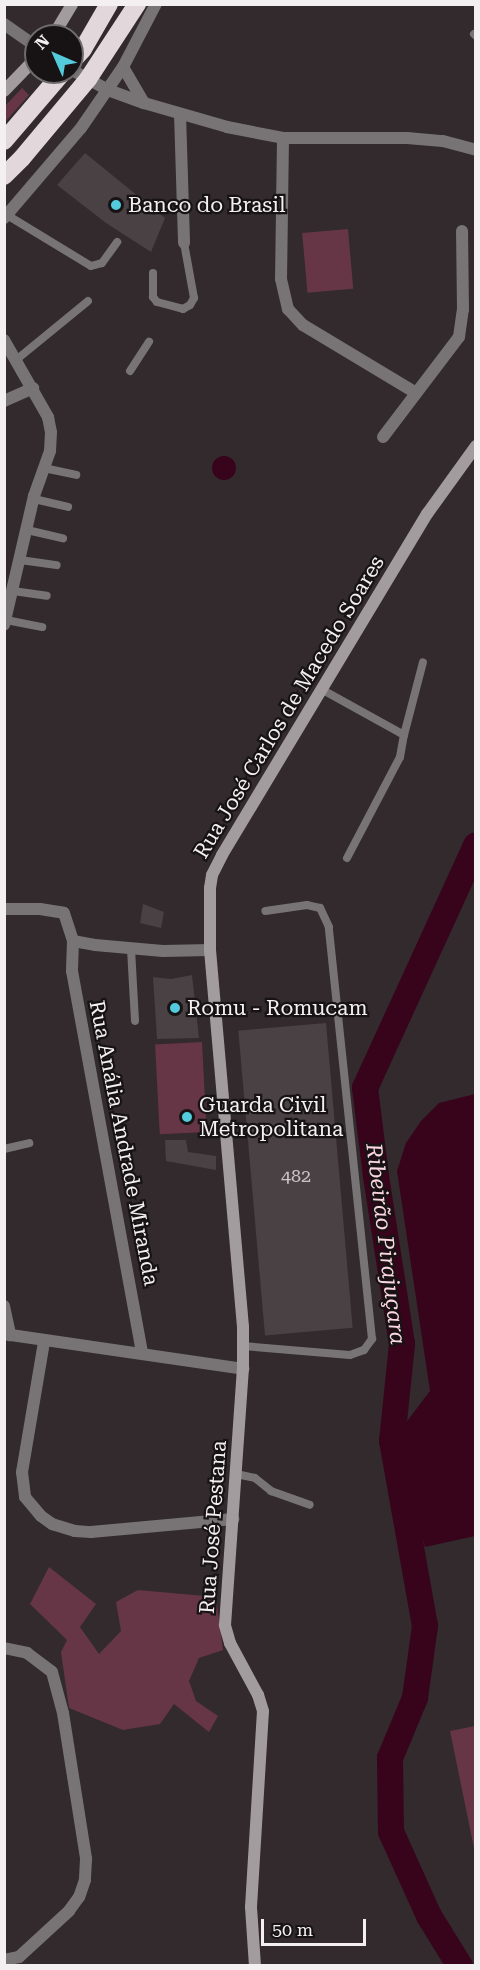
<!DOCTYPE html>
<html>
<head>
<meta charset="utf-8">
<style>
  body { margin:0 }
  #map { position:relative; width:480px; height:1970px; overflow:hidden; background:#322a2c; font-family:"Roboto Serif",serif }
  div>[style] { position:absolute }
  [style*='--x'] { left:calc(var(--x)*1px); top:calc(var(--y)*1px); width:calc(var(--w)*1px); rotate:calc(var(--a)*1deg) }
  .green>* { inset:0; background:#663647; transform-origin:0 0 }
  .water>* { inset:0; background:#38041c }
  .round { border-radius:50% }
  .river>* { height:26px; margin:-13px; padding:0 13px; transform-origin:13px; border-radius:13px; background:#38041c }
  .building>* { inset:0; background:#4a4144; transform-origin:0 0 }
  .lane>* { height:8px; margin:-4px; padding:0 4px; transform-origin:4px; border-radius:4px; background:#787475 }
  .street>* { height:12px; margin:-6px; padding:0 6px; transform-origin:6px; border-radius:6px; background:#787475 }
  .secondary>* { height:12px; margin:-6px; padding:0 6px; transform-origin:6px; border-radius:6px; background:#a39c9e }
  .highway>* { height:18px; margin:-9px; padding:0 9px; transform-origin:9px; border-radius:9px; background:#e2d8db }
  .dots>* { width:16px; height:16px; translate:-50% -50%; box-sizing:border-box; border:3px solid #171314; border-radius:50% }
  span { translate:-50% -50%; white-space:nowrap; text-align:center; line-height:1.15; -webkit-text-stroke:4.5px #171314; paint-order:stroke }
  .number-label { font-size:18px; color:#cac4c5 }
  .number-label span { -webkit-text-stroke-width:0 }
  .poi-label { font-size:21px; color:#f4eff0 }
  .left { translate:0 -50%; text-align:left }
  .street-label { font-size:21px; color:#f4eff0 }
  .water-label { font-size:22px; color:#fcd6e1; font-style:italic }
  .frame { position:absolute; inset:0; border:6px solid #f4eff0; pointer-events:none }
  .north { position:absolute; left:24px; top:24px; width:60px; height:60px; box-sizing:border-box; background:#171314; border:2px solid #6f6b6c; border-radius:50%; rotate:315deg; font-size:16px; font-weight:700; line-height:24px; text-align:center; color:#f4eff0 }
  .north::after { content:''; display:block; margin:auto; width:21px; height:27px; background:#53cbdc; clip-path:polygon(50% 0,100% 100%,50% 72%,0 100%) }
  .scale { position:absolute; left:261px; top:1919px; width:105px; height:27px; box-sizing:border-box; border:3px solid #f4eff0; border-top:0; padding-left:8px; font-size:18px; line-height:21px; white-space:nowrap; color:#f4eff0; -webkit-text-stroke:4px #171314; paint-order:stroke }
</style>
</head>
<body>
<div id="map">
  <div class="green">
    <div style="clip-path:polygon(22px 88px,29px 95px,5px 122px,5px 106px)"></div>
    <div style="left:348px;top:229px;width:60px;height:46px;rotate:85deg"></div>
    <div style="left:202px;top:1042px;width:90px;height:47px;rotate:87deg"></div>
    <div style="clip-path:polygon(49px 1567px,96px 1604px,80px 1627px,99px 1654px,121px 1631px,116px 1602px,138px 1590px,216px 1597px,223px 1650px,199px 1658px,189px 1681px,196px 1701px,218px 1716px,209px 1732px,174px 1704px,160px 1724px,123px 1730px,69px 1708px,61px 1652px,67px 1640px,30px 1604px)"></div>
    <div style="clip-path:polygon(475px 1726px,476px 1726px,475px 1853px,450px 1731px)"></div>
  </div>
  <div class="water">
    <div class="round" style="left:212px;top:456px;width:24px;height:24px"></div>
    <div style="clip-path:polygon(475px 1094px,475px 1536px,425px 1547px,392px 1441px,430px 1391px,397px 1171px,406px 1143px,421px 1121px,439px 1103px)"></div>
  </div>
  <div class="river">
    <div style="--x:460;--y:1966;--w:59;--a:-121.8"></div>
    <div style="--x:429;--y:1916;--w:92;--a:-114.3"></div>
    <div style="--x:391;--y:1832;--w:74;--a:-90.8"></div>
    <div style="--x:390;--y:1758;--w:65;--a:-67.4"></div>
    <div style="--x:415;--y:1698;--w:73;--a:-82.1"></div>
    <div style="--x:425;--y:1626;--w:188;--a:-100.1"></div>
    <div style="--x:392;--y:1441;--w:98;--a:-84.1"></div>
    <div style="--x:402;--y:1344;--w:170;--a:-98.8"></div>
    <div style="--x:376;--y:1176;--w:89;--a:-97.1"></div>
    <div style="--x:365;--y:1088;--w:267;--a:-65.4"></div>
  </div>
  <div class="building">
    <div style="clip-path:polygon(85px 153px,165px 218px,151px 252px,106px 223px,57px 185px)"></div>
    <div style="clip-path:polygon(143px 904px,164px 912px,161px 928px,140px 923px)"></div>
    <div style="clip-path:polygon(192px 975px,199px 1038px,157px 1039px,153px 977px,171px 979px)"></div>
    <div style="left:326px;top:1023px;width:306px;height:88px;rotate:85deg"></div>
    <div style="clip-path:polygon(165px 1140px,186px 1140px,188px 1152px,216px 1156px,216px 1170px,166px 1161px)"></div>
  </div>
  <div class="lane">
    <div style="--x:474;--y:34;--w:3;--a:45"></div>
    <div style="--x:7;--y:215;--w:98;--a:31.3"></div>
    <div style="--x:91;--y:266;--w:11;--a:-15"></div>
    <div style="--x:102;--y:263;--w:26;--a:-54"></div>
    <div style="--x:153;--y:273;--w:24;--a:90"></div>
    <div style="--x:153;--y:297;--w:6;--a:51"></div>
    <div style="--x:157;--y:302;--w:27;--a:15"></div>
    <div style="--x:183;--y:309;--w:8;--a:-30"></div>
    <div style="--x:190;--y:305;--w:8;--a:-60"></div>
    <div style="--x:194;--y:298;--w:56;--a:-100.3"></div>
    <div style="--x:16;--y:360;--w:93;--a:-39.3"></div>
    <div style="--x:130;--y:371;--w:35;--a:-57"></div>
    <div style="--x:44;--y:468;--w:33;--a:12"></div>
    <div style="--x:34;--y:499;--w:35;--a:13"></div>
    <div style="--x:27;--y:530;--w:37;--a:13"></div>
    <div style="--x:20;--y:560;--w:37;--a:8"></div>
    <div style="--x:13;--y:591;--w:34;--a:8"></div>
    <div style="--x:6;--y:620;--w:37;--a:11"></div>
    <div style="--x:321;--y:689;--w:95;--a:29"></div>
    <div style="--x:404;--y:735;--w:75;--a:-75.4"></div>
    <div style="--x:347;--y:858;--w:114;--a:-62.3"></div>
    <div style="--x:400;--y:757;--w:22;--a:-80"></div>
    <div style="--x:131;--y:949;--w:72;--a:86.8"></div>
    <div style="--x:4;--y:1149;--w:26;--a:-13"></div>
    <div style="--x:243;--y:1346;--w:107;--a:4.8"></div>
    <div style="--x:350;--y:1355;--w:15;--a:-20"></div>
    <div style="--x:364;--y:1350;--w:14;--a:-54"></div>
    <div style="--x:372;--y:1339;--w:414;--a:-96"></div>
    <div style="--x:329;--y:927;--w:21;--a:-115"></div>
    <div style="--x:320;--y:908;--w:13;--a:-167"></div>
    <div style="--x:307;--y:905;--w:42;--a:171.9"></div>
    <div style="--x:236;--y:1474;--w:19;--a:12"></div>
    <div style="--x:255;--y:1478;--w:21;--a:39"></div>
    <div style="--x:271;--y:1491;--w:41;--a:19.7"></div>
  </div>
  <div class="street">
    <div style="--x:4;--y:24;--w:39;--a:35"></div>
    <div style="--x:123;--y:67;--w:42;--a:59.7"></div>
    <div style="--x:72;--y:70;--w:41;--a:29.1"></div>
    <div style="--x:108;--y:90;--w:38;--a:20"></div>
    <div style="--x:144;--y:103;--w:86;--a:16.1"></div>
    <div style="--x:227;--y:127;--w:57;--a:11.1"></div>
    <div style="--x:283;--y:138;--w:124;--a:0"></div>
    <div style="--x:407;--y:138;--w:36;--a:5"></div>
    <div style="--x:443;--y:141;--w:34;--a:15"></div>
    <div style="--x:180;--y:114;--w:129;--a:88.2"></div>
    <div style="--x:283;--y:138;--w:141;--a:90.8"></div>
    <div style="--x:281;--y:279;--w:31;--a:77"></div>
    <div style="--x:288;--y:309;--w:22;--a:47"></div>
    <div style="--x:303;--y:325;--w:132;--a:31"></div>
    <div style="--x:4;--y:218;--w:118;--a:-49.5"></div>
    <div style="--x:81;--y:128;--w:74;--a:-55.5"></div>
    <div style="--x:123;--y:67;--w:71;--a:-62.4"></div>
    <div style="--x:4;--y:340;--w:89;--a:60.3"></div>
    <div style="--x:48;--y:417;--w:15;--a:79"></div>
    <div style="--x:51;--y:432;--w:19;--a:93"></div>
    <div style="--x:50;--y:451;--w:48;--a:109.6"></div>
    <div style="--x:34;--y:496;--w:132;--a:103.1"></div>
    <div style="--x:4;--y:401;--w:32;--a:-24"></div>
    <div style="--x:383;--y:437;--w:126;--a:-52.8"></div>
    <div style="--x:459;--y:337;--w:27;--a:-82"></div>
    <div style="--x:463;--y:310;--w:79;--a:-90.7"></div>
    <div style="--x:4;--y:909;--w:36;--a:0"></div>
    <div style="--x:40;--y:909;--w:24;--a:9"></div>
    <div style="--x:64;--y:913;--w:29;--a:72"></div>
    <div style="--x:73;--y:941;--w:22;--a:10"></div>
    <div style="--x:95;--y:945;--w:68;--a:5"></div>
    <div style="--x:163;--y:951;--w:47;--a:-1.2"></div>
    <div style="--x:73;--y:941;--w:30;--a:92"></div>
    <div style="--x:72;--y:971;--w:388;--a:79.6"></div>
    <div style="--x:4;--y:1306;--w:30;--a:78"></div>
    <div style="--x:4;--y:1334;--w:242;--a:8.3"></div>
    <div style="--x:44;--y:1342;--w:132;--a:99.6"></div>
    <div style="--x:22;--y:1472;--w:25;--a:83"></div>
    <div style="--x:25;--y:1497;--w:25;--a:50"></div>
    <div style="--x:41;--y:1516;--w:14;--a:36"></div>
    <div style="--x:52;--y:1524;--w:24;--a:17"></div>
    <div style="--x:75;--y:1531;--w:16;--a:4"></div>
    <div style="--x:91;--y:1532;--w:143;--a:-5.2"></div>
    <div style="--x:4;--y:1648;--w:24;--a:12"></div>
    <div style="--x:27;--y:1653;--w:31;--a:37"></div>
    <div style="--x:52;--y:1672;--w:42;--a:75"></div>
    <div style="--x:63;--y:1713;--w:148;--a:81"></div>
    <div style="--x:86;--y:1859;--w:21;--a:93"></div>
    <div style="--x:85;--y:1880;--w:18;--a:109"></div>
    <div style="--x:79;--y:1897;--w:17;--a:126"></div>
    <div style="--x:69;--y:1911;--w:68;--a:137.4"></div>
    <div style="--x:19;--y:1957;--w:15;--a:169"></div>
  </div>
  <div class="secondary">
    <div style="--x:53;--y:36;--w:37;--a:-59"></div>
    <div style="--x:4;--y:91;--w:46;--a:-45.9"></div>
    <div style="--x:255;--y:1966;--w:59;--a:-93.9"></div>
    <div style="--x:251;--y:1907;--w:196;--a:-86.5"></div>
    <div style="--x:263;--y:1711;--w:17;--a:-107"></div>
    <div style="--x:258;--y:1695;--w:59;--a:-118.3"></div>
    <div style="--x:230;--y:1643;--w:19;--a:-106"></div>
    <div style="--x:225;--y:1625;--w:257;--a:-86"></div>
    <div style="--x:243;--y:1369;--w:42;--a:-90"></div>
    <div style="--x:243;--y:1327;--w:378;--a:-95"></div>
    <div style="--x:210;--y:950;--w:62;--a:-90"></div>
    <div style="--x:210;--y:888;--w:13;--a:-81"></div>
    <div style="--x:212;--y:875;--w:22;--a:-63"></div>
    <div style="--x:222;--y:855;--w:398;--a:-59"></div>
    <div style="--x:427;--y:514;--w:84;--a:-54.2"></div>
  </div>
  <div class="highway">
    <div style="--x:72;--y:61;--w:16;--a:-47"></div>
    <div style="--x:83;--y:49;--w:52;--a:-60"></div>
    <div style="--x:4;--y:141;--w:91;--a:-49.5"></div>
    <div style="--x:4;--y:176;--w:25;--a:-45"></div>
    <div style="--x:22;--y:158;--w:103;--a:-50.1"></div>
    <div style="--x:88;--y:79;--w:90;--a:-56.8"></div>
  </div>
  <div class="dots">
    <div style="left:116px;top:205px;background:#53cbdc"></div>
    <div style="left:175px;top:1008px;background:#53cbdc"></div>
    <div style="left:187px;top:1117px;background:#53cbdc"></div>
  </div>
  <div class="number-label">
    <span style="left:296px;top:1176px">482</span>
  </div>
  <div class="poi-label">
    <span class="left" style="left:128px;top:205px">Banco do Brasil</span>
    <span class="left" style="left:187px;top:1008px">Romu - Romucam</span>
    <span class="left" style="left:199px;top:1117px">Guarda Civil<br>Metropolitana</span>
  </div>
  <div class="street-label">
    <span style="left:289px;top:707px;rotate:-59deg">Rua José Carlos de Macedo Soares</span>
    <span style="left:124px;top:1143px;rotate:79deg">Rua Anália Andrade Miranda</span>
    <span style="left:213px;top:1527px;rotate:-86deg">Rua José Pestana</span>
  </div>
  <div class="water-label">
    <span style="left:386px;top:1244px;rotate:83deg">Ribeirão Pirajuçara</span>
  </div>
  <div class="frame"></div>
  <div class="north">N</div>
  <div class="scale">50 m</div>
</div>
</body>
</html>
